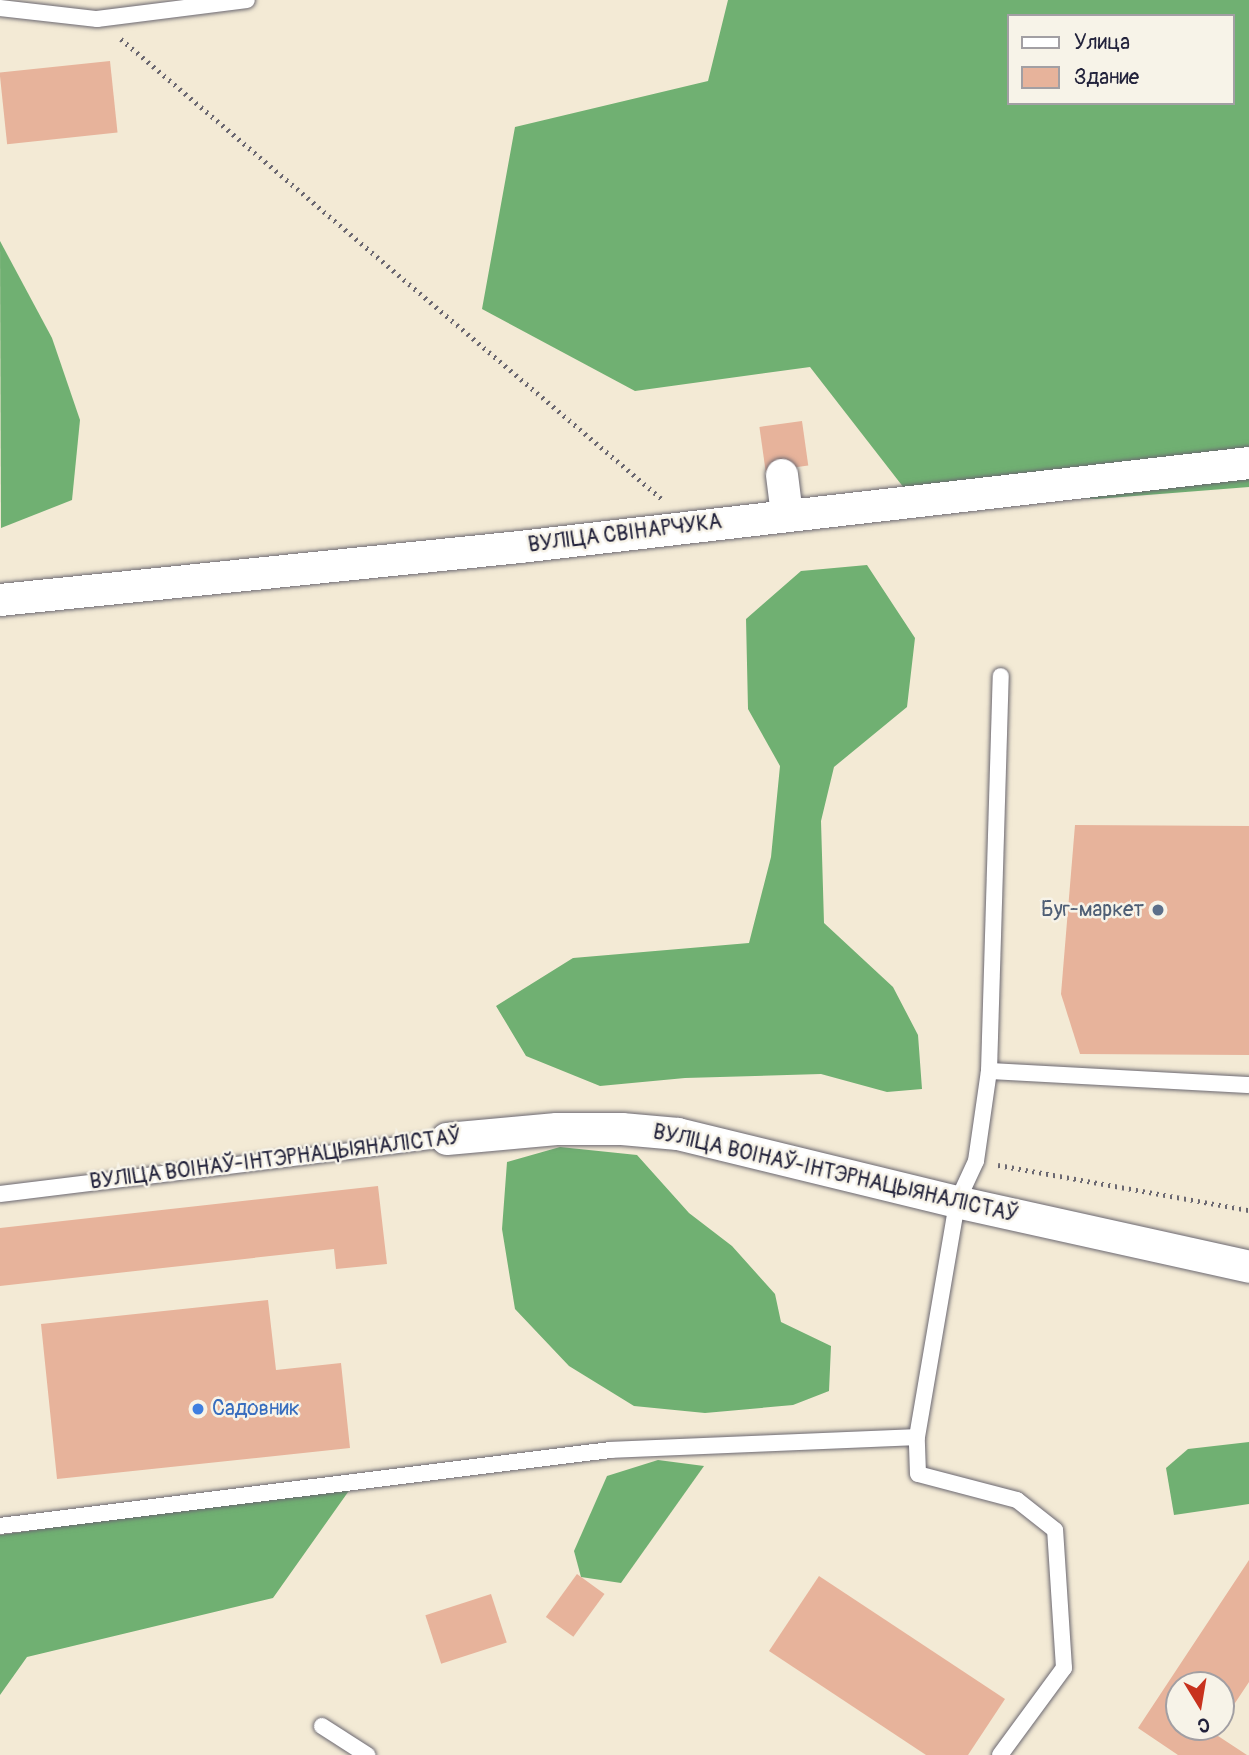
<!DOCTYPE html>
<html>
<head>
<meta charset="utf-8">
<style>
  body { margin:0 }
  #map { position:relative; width:1249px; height:1755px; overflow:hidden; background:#f3ead5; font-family:Pangolin,sans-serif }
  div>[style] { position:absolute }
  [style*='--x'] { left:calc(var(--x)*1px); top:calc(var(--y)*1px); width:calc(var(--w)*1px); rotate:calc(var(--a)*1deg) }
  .forest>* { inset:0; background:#70b072 }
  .building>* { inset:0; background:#e7b39b; transform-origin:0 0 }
  .path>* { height:4.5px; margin-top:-2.25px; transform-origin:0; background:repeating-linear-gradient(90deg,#6b6871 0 2px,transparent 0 7px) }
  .roads { filter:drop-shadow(0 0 2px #6b6871) drop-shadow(0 0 2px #6b6871) }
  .lane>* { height:16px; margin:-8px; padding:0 8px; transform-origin:8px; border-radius:8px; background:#fff }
  .street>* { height:32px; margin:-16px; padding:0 16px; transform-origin:16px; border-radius:16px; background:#fff }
  .dots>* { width:19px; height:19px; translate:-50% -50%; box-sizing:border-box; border:4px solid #f7f3e8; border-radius:50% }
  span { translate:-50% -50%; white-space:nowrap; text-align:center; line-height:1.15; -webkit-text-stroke:5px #f7f3e8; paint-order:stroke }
  .street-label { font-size:21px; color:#22223b }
  .service-label { font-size:21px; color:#4e5e75 }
  .right { translate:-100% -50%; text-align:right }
  .shop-label { font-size:21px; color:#366cbe }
  .left { translate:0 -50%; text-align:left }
  .legend { position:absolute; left:1007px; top:14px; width:228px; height:91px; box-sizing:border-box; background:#f7f3e8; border:2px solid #a29fa3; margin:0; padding:9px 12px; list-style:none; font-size:21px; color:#22223b }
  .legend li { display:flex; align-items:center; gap:14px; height:35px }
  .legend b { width:35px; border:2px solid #a29fa3 }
  .north { position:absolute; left:1165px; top:1671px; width:70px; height:70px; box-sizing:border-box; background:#f7f3e8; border:2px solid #a29fa3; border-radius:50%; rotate:169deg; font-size:19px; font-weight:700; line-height:28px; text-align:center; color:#22223b }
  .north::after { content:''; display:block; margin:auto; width:24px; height:32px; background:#c8321e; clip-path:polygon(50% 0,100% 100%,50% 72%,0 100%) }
</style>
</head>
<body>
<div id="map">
  <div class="forest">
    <div style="clip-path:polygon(evenodd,728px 0,1249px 0,1249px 487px,1096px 499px,904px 488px,810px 367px,635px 391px,482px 309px,515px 127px,708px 81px,728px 0,1009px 16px,1233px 16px,1233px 103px,1009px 103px,1009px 16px)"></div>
    <div style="clip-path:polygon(0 241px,52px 338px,80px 420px,72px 500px,1px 528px)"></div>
    <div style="clip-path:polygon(867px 565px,915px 638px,907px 707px,834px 767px,821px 821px,824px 923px,893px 987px,918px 1035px,922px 1089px,887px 1092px,821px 1074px,685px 1078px,600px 1086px,526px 1056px,496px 1006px,573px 958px,749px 943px,771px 857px,780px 766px,748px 709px,746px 619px,801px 571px)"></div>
    <div style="clip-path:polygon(560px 1147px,637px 1155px,689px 1213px,732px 1246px,775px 1294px,781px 1322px,831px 1346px,829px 1391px,793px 1405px,705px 1413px,634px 1406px,569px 1366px,515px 1309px,502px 1229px,507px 1162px)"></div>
    <div style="clip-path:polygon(1249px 1442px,1249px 1504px,1174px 1515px,1166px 1468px,1188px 1449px)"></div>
    <div style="clip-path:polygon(658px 1460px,704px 1466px,621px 1583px,581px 1577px,574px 1551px,607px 1476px)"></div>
    <div style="clip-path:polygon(353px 1485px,273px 1598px,27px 1657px,0 1695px,0 1535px)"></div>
  </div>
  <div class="building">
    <div style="left:110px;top:61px;width:72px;height:111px;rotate:84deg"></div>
    <div style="left:802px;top:421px;width:45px;height:43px;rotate:82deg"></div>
    <div style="clip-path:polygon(1075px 825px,1249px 826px,1249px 1055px,1080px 1054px,1061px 994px)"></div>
    <div style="clip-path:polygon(378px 1186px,387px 1264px,336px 1269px,334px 1249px,0 1286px,0 1228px)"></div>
    <div style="clip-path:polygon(268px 1300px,276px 1370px,341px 1363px,350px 1448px,57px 1479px,41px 1324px)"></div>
    <div style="clip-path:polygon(1249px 1560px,1249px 1682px,1221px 1724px,1221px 1685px,1179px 1685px,1179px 1727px,1219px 1727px,1215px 1734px,1247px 1755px,1178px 1755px,1138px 1728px)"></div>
    <div style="left:577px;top:1574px;width:34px;height:53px;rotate:36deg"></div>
    <div style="clip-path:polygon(819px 1576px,1005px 1699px,968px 1755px,926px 1755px,769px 1651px)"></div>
    <div style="left:491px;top:1594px;width:51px;height:69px;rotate:72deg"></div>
  </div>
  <div class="path">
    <div style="--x:121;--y:39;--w:712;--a:40.38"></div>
    <div style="--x:998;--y:1165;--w:255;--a:10.2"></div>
  </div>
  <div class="roads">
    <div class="lane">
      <div style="--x:0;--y:8;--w:98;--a:6.5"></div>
      <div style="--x:97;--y:19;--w:151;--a:-7.2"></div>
      <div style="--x:989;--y:1071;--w:260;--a:3.1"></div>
      <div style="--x:0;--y:1194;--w:450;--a:-7"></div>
      <div style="--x:0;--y:1526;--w:615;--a:-7.1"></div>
      <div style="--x:610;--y:1450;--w:307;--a:-2.4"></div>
      <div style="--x:322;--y:1726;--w:54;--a:32.8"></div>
      <div style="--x:1000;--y:1755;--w:108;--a:-53.7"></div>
      <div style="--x:1064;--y:1668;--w:138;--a:-93.7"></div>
      <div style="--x:1055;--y:1530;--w:48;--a:-141.7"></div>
      <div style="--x:1017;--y:1500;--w:102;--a:-165.3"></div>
      <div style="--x:918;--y:1474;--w:37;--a:-92"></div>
      <div style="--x:917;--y:1437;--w:238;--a:-80.3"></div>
      <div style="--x:957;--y:1202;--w:45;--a:-65.1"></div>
      <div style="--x:976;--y:1161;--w:91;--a:-81.8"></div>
      <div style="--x:989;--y:1071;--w:395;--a:-88.3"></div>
    </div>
    <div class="street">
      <div style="--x:782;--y:475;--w:40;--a:82.9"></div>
      <div style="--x:0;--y:600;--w:523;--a:-5.82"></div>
      <div style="--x:520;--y:547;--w:734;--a:-6.57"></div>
      <div style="--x:447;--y:1139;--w:110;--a:-5.2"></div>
      <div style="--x:557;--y:1129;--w:65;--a:0"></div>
      <div style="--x:622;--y:1129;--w:56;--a:5.1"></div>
      <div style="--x:678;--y:1134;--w:287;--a:13.7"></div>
      <div style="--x:957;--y:1202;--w:299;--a:12.5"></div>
    </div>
  </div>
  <div class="dots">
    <div style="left:1158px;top:910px;background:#5c6f8a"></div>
    <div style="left:198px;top:1409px;background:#3f7fe0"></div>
  </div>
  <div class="street-label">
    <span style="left:625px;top:534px;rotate:-7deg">ВУЛІЦА СВІНАРЧУКА</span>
    <span style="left:275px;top:1160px;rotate:-7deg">ВУЛІЦА ВОІНАЎ-ІНТЭРНАЦЫЯНАЛІСТАЎ</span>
    <span style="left:835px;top:1174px;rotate:13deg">ВУЛІЦА ВОІНАЎ-ІНТЭРНАЦЫЯНАЛІСТАЎ</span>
  </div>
  <div class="service-label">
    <span class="right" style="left:1144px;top:910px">Буг-маркет</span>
  </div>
  <div class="shop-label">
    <span class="left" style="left:212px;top:1409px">Садовник</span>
  </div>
  <ul class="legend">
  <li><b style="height:9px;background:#fff"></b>Улица</li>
  <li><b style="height:19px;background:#e7b39b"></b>Здание</li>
  </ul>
  <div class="north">С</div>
</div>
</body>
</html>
